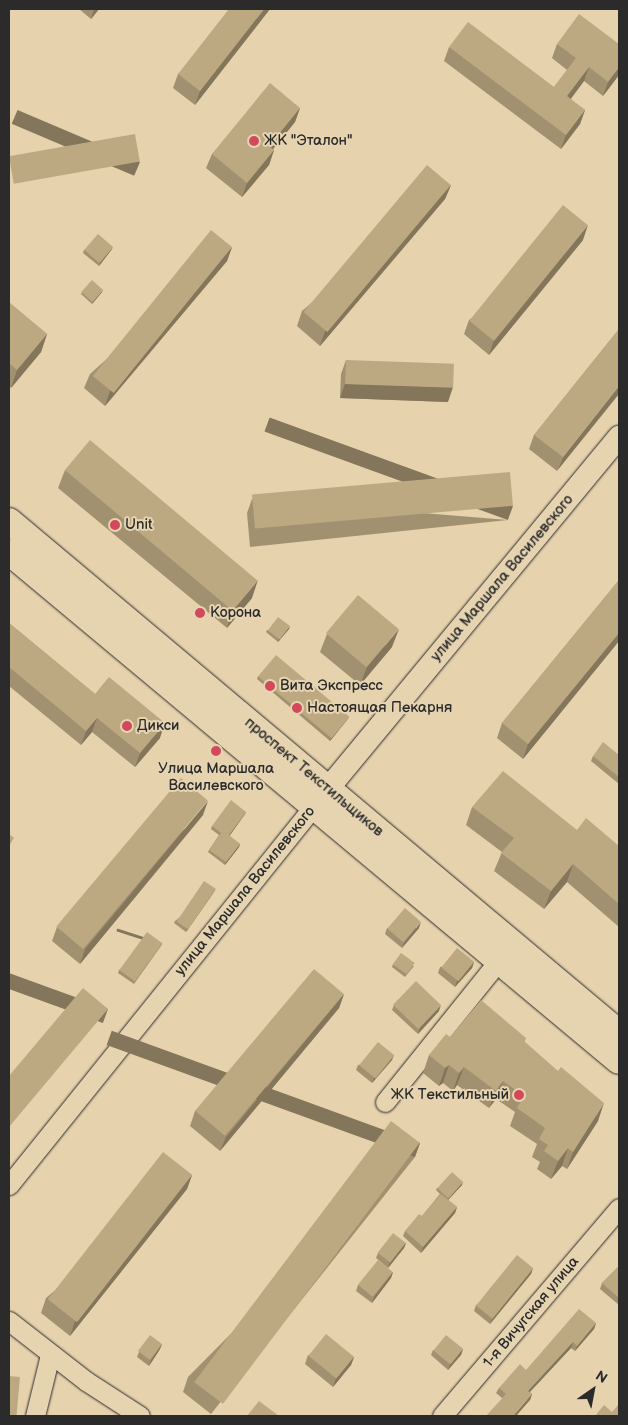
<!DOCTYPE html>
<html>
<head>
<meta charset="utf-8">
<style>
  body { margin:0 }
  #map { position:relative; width:628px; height:1425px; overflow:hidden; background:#e6d2ad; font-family:"Balsamiq Sans",sans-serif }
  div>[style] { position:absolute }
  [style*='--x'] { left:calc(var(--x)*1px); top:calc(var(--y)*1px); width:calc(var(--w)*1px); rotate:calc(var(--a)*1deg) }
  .roads { filter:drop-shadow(0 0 1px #2b2b2b) drop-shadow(0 0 1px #2b2b2b) }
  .minor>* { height:19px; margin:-9.5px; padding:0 9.5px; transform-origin:9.5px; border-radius:9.5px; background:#e6d4b1 }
  .tertiary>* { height:22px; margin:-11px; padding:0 11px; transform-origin:11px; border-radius:11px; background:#e6d4b1 }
  .secondary>* { height:26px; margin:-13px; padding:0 13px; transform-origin:13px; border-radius:13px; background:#e6d4b1 }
  .wall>* { inset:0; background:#a29170 }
  .shaded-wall>* { inset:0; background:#84765b; transform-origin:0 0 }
  .building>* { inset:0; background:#bca982; transform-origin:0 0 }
  .dots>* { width:14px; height:14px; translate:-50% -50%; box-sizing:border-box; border:2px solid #e6d4b1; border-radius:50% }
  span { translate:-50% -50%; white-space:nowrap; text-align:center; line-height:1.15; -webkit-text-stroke:4px #e6d4b1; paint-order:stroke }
  .poi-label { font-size:15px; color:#2b2b2b }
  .left { translate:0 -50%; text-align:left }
  .right { translate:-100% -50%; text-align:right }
  .street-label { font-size:15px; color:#2b2b2b }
  .frame { position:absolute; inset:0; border:10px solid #2b2b2b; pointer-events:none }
  .north { position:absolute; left:568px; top:1365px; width:50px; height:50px; -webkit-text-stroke:4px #e6d4b1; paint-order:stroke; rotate:33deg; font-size:14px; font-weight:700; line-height:20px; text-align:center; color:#2b2b2b }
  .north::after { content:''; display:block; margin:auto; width:18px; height:22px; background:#2b2b2b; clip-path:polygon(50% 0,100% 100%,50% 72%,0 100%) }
</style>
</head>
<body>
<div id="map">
  <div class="roads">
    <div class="minor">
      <div style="--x:385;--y:1102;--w:184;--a:-51.2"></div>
      <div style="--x:9;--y:1185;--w:486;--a:-51.2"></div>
      <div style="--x:9;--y:1321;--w:98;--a:37.9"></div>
      <div style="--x:86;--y:1381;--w:64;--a:32.9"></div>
      <div style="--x:35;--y:1416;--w:63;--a:-76.2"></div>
      <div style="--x:442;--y:1416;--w:273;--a:-49.6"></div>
    </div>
    <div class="tertiary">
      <div style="--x:317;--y:802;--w:474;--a:-50.4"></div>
    </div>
    <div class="secondary">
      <div style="--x:9;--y:521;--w:796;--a:40.01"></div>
      <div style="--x:9;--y:552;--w:794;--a:39.84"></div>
    </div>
  </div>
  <div class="wall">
    <div style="clip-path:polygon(79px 9px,99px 9px,91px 19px)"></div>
    <div style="clip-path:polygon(270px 9px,195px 105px,173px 88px,178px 74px)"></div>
    <div style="clip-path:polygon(557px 44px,619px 75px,603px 96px,584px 81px,570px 99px,585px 110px,580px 124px,561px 149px,444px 61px,449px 47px,554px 87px,567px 70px,552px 58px)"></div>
    <div style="clip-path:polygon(300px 108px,295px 122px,273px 149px,274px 150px,269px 165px,242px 197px,206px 168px,212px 154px)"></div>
    <div style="clip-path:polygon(451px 185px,445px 199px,320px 346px,297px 326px,302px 311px)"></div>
    <div style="clip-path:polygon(583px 240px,489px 355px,464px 334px,469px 320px)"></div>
    <div style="clip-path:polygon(232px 247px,227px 261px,105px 406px,84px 388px,90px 374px)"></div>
    <div style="clip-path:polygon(112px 249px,99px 266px,83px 253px,84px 250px)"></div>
    <div style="clip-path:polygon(82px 292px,102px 292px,92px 304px,81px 294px)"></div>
    <div style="clip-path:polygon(9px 303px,47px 334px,41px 352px,11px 388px,9px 386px)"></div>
    <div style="clip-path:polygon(619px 329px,557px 471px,529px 449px,534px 435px)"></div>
    <div style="clip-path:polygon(346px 360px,448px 402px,340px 398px,341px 374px)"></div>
    <div style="clip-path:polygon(65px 470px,252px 598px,227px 628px,58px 488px)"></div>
    <div style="clip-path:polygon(252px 499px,508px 520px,250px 547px,247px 513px)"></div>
    <div style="clip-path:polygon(619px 580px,619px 641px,523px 759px,497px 738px,502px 723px)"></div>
    <div style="clip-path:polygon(9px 623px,95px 694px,160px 738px,135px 767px,92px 732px,81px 745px,9px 686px)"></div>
    <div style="clip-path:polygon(289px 629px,278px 642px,266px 632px,267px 630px)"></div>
    <div style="clip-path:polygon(327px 634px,392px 647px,360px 685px,320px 652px)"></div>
    <div style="clip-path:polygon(258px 676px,349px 717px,347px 720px,330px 741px,257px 679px)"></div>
    <div style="clip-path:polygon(619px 755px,619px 784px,591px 761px,593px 756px)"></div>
    <div style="clip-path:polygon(472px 807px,577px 830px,619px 846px,619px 927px,567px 882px,544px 909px,494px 871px,502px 852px,466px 825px)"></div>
    <div style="clip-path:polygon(246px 812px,245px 814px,229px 836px,240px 844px,239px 847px,225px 865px,208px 852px,209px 850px,219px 835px,211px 829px,212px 826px)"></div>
    <div style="clip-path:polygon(203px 815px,80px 964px,52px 941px,57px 927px)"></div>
    <div style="clip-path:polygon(216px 889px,214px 892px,186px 932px,174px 923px,175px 921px)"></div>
    <div style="clip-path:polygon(387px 928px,419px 928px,402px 948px,385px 934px)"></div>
    <div style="clip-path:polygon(162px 943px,161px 946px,134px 984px,118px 973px,119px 970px)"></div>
    <div style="clip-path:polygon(474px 962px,472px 968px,455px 987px,438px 973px,440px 967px)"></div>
    <div style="clip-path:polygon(393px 964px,414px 966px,405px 977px,392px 967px)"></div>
    <div style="clip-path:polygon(344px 994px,339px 1008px,220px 1151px,190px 1126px,195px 1111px)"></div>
    <div style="clip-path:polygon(394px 1005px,439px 1011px,418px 1034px,392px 1010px)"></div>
    <div style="clip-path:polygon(450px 1037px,526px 1038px,524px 1042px,598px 1121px,567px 1169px,562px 1166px,551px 1179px,537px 1169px,540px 1162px,532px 1157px,537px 1144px,510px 1126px,515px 1112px,496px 1099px,489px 1108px,457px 1085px,453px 1091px,443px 1083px,439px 1086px,423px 1073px,429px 1055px)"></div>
    <div style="clip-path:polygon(392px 1060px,372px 1083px,356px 1070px,358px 1065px)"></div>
    <div style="clip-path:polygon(420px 1143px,415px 1157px,211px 1414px,183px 1392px,188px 1377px)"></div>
    <div style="clip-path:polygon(192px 1175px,187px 1189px,70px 1336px,41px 1313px,46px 1298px)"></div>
    <div style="clip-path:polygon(462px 1185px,448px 1200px,457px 1207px,455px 1213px,421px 1253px,403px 1236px,405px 1231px,422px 1216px,440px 1194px,436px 1190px,437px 1188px)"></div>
    <div style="clip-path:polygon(406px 1243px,404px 1248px,388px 1268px,376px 1258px,378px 1253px)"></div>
    <div style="clip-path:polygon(619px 1266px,619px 1305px,600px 1289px,602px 1283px)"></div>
    <div style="clip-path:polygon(533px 1268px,531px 1274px,490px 1324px,474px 1311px,476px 1305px)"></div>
    <div style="clip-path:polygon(393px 1272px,391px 1278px,372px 1303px,356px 1291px,358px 1285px)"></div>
    <div style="clip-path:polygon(596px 1323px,594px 1329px,575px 1351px,571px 1348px,530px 1392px,532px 1394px,530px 1400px,502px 1398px,496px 1393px,499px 1388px)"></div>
    <div style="clip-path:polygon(162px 1344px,160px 1349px,149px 1366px,137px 1357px,139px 1352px)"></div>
    <div style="clip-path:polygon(463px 1349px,461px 1355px,448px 1370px,431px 1355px,433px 1350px)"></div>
    <div style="clip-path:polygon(308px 1355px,354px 1357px,351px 1365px,333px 1387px,305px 1364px)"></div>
  </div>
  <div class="shaded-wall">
    <div style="clip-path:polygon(94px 9px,99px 9px,91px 19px)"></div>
    <div style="clip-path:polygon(264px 9px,270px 9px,195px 105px,200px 91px)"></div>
    <div style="clip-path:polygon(589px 67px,584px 81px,562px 111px,567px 96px)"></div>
    <div style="clip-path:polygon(619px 67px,619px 75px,603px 96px,608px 82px)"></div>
    <div style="clip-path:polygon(300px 108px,295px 122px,264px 160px,269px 146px)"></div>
    <div style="clip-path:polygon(585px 110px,580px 124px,561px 149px,566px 135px)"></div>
    <div style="clip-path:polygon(274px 150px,269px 165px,242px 197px,247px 183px)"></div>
    <div style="left:140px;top:162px;width:15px;height:133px;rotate:113deg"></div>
    <div style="clip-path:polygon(451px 185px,445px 199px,320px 346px,325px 331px)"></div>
    <div style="clip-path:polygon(588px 225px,583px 240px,489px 355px,494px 340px)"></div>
    <div style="clip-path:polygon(113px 247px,112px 249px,99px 266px,100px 263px)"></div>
    <div style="clip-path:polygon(232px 247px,227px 261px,105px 406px,110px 391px)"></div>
    <div style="clip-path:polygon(103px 290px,102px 292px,92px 304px,93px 301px)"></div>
    <div style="clip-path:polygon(47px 334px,41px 352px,11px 388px,17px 370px)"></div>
    <div style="clip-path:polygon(345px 384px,453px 387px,448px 402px,340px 398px)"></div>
    <div style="clip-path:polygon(619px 386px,619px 394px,557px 471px,563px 457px)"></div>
    <div style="left:513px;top:506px;width:15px;height:259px;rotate:110deg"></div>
    <div style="clip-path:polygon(258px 580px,252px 598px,227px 628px,233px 610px)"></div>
    <div style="clip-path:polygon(290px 626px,289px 629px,278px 642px,279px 639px)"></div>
    <div style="clip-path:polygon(399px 629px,392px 647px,360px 685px,367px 667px)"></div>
    <div style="clip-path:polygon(619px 633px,619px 641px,523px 759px,528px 744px)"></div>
    <div style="clip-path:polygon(349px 717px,347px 720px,330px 741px,331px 738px)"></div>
    <div style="clip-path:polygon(97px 718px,92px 732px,81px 745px,86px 731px)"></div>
    <div style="clip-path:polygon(165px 723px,160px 738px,135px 767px,140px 753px)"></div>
    <div style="clip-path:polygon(208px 801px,203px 815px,80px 964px,85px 949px)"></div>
    <div style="clip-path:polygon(246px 812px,245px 814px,228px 838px,229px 835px)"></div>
    <div style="clip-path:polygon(240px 844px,239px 847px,225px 865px,226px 862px)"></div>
    <div style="clip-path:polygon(573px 864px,567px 882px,544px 909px,551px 891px)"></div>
    <div style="clip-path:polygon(216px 889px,214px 892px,186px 932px,187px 929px)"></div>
    <div style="clip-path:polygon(421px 922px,419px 928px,402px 948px,404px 943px)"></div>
    <div style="left:162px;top:943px;width:3px;height:47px;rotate:108deg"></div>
    <div style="clip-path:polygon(474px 962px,472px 968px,455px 987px,457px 981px)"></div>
    <div style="clip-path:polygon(344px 994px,339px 1008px,220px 1151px,226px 1137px)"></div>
    <div style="clip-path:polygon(441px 1005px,439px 1011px,418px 1034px,420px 1028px)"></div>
    <div style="left:108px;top:1009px;width:15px;height:154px;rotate:110deg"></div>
    <div style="clip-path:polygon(394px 1055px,392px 1060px,372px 1083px,374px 1078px)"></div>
    <div style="clip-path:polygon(449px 1065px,443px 1083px,439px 1086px,445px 1068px)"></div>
    <div style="clip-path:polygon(464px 1067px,457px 1085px,453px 1091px,459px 1073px)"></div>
    <div style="clip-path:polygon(503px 1081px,496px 1099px,489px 1108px,496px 1091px)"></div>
    <div style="clip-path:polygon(604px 1103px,598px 1121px,567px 1169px,573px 1152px)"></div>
    <div style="left:420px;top:1143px;width:15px;height:328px;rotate:110deg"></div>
    <div style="clip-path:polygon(568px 1148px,562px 1166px,551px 1179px,558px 1161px)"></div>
    <div style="clip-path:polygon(192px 1175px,187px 1189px,70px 1336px,75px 1321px)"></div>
    <div style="clip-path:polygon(463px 1182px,462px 1185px,447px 1201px,448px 1198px)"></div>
    <div style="clip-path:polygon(457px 1207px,455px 1213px,421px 1253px,423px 1247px)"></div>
    <div style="clip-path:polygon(406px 1243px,404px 1248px,388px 1268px,390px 1262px)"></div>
    <div style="clip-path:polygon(533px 1268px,531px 1274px,490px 1324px,492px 1319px)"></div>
    <div style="clip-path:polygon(393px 1272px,391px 1278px,372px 1303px,374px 1297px)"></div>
    <div style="clip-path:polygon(596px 1323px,594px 1329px,575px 1351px,577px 1346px)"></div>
    <div style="clip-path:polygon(573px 1342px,571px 1348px,526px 1396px,528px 1391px)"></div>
    <div style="clip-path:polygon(162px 1344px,160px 1349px,149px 1366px,151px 1360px)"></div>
    <div style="clip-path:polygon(463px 1349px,461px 1355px,448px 1370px,450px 1364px)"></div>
    <div style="clip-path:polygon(354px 1357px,351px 1365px,333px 1387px,336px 1378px)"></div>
    <div style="clip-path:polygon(532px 1394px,530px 1400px,516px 1416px,513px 1416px)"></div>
  </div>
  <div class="building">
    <div style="clip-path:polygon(229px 9px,264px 9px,200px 91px,178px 74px)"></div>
    <div style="clip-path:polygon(579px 14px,619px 44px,619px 67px,608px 82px,589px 67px,567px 96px,585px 110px,566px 135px,449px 47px,468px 22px,554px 87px,576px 58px,557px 44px)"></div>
    <div style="clip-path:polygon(270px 83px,300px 108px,269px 146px,274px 150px,247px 183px,212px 154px)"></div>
    <div style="left:135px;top:134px;width:28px;height:128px;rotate:80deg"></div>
    <div style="left:427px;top:165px;width:31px;height:192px;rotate:40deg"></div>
    <div style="left:563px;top:205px;width:32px;height:149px;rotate:39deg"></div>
    <div style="left:211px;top:230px;width:27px;height:188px;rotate:39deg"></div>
    <div style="left:98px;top:234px;width:20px;height:21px;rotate:41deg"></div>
    <div style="left:92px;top:280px;width:15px;height:16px;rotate:42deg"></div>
    <div style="clip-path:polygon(9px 302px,47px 334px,17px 370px,9px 363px)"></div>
    <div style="clip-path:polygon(619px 329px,619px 386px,563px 457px,534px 435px)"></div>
    <div style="left:346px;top:360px;width:108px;height:24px;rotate:2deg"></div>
    <div style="left:90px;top:440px;width:219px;height:39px;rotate:40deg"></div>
    <div style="left:510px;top:472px;width:34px;height:259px;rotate:85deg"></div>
    <div style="clip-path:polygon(619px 580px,619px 633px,528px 744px,502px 723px)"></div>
    <div style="left:358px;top:595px;width:53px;height:50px;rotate:40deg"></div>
    <div style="left:278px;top:617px;width:15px;height:17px;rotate:37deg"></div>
    <div style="clip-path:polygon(9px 623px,95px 694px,109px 677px,165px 723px,140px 753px,97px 718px,86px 731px,9px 667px)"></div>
    <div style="left:276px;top:655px;width:96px;height:28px;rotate:40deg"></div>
    <div style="clip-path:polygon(603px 742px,619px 755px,619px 777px,593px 756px)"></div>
    <div style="clip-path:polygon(503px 771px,577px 830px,586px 818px,619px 846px,619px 904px,573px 864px,551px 891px,501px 853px,514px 838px,472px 807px)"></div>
    <div style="left:181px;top:778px;width:35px;height:194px;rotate:40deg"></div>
    <div style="clip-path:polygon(231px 800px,246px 812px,229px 835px,240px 844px,226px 862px,209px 850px,221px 833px,212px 826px)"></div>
    <div style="clip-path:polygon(9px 834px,14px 838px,9px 846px)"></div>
    <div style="left:204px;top:881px;width:14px;height:49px;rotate:34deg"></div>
    <div style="left:405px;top:908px;width:21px;height:27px;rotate:41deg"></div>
    <div style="left:147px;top:932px;width:19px;height:47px;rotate:36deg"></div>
    <div style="left:457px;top:948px;width:22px;height:25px;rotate:39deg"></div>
    <div style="left:401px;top:953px;width:17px;height:14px;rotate:36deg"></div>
    <div style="left:314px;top:969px;width:39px;height:185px;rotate:40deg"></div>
    <div style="left:416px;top:981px;width:35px;height:33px;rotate:44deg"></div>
    <div style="clip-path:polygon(83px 988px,108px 1009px,9px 1127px,9px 1076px)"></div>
    <div style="clip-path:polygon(481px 1000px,526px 1038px,524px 1041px,558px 1071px,561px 1067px,604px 1103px,573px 1152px,568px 1148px,558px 1161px,544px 1151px,548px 1145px,539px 1139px,545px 1128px,517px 1108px,524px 1096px,503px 1081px,496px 1091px,464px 1067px,459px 1073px,449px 1065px,445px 1068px,429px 1055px,446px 1034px,450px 1037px)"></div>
    <div style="left:378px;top:1042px;width:21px;height:30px;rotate:39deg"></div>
    <div style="left:391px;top:1121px;width:36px;height:327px;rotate:37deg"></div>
    <div style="left:163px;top:1152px;width:37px;height:187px;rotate:38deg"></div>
    <div style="left:452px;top:1172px;width:15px;height:22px;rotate:42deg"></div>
    <div style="clip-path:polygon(441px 1194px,457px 1207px,423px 1247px,405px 1231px,419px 1214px,422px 1216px)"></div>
    <div style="left:393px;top:1233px;width:16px;height:25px;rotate:38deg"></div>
    <div style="left:517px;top:1255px;width:21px;height:65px;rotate:39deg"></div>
    <div style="left:378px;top:1260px;width:19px;height:32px;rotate:39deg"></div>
    <div style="clip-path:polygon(619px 1266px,619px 1298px,602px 1283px)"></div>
    <div style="clip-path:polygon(579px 1309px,596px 1323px,577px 1346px,573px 1342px,528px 1391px,532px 1394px,513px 1416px,486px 1416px,506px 1394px,499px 1388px,520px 1364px,526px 1370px)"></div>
    <div style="left:326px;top:1334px;width:36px;height:28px;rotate:39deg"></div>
    <div style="left:150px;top:1335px;width:15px;height:20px;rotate:37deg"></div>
    <div style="left:446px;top:1335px;width:22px;height:20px;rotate:39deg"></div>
    <div style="left:9px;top:1376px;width:11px;height:40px;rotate:5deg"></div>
    <div style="clip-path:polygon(259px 1401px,279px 1416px,247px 1416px)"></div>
    <div style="clip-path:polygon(619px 1404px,619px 1416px,595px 1416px,604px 1405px,612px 1412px)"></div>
  </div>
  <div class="dots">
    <div style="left:254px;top:141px;background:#d1495b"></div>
    <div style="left:115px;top:525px;background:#d1495b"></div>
    <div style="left:200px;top:613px;background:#d1495b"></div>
    <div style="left:270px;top:686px;background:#d1495b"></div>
    <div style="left:297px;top:708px;background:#d1495b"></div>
    <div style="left:127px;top:726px;background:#d1495b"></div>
    <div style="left:216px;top:751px;background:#d1495b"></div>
    <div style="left:519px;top:1095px;background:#d1495b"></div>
  </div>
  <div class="poi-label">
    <span class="left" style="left:264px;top:141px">ЖК "Эталон"</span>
    <span class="left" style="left:125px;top:525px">Unit</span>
    <span class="left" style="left:210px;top:613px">Корона</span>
    <span class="left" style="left:280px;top:686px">Вита Экспресс</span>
    <span class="left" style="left:307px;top:708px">Настоящая Пекарня</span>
    <span class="left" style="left:137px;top:726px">Дикси</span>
    <span style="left:216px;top:777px">Улица Маршала<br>Василевского</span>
    <span class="right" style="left:509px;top:1095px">ЖК Текстильный</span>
  </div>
  <div class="street-label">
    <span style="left:502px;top:578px;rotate:-50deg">улица Маршала Василевского</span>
    <span style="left:314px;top:777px;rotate:40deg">проспект Текстильщиков</span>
    <span style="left:245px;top:891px;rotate:-51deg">улица Маршала Василевского</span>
    <span style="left:531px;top:1312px;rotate:-50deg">1-я Вичугская улица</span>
  </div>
  <div class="frame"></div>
  <div class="north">N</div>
</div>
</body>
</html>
